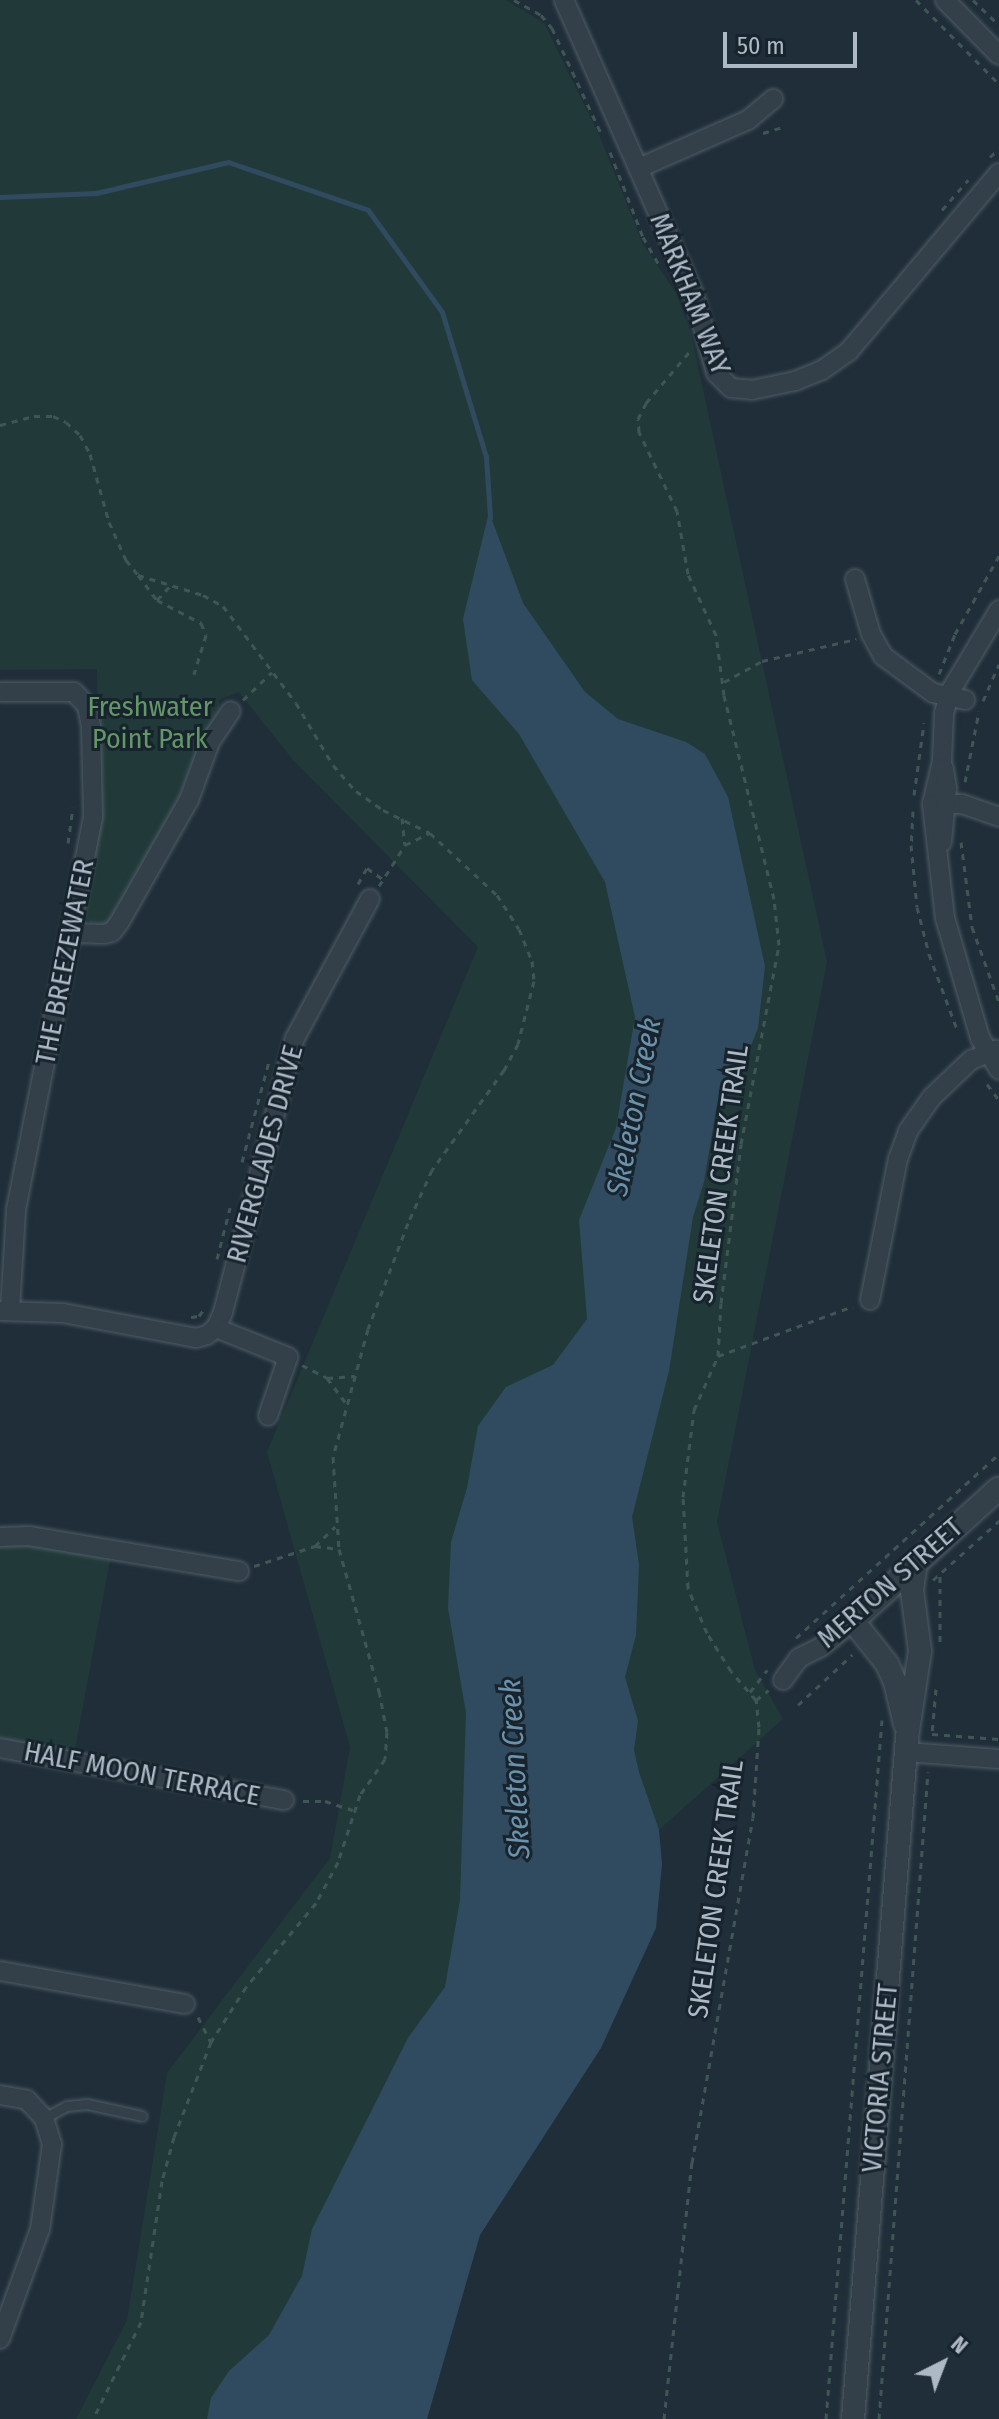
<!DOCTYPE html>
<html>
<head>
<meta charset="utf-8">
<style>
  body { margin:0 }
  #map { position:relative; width:999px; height:2419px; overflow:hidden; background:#1f2e38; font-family:"Fira Sans Condensed",sans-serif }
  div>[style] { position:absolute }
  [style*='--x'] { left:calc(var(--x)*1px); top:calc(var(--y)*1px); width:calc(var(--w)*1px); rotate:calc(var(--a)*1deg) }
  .green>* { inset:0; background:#213a39 }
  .water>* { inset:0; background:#304b5f }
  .stream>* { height:5px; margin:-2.5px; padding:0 2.5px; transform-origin:2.5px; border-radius:2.5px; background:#304b5f }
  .path>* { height:3px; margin-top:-1.5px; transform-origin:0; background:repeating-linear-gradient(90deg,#3f5655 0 6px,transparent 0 12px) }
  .roads { filter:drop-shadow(0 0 2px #505d67) drop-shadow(0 0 2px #505d67) }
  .service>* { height:9px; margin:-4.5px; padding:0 4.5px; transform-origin:4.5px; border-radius:4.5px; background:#333f49 }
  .minor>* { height:18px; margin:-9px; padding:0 9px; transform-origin:9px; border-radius:9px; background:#333f49 }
  .tertiary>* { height:22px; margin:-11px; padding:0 11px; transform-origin:11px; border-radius:11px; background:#333f49 }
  span { translate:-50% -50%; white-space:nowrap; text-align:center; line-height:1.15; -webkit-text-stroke:6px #18242d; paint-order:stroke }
  .street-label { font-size:28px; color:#adbac6 }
  .park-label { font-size:28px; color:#649767 }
  .water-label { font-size:30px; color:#6c91ab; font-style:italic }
  .north { position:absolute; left:903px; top:2323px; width:80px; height:80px; -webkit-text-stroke:6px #18242d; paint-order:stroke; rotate:42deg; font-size:22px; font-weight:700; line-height:32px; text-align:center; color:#adbac6 }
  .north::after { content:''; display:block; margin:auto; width:28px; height:36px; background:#adbac6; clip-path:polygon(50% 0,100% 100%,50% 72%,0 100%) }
  .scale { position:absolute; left:723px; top:32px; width:134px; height:36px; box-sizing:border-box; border:4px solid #adbac6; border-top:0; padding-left:10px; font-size:24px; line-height:28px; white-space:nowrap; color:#adbac6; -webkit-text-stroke:6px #18242d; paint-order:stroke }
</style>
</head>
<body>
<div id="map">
  <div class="green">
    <div style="clip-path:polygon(0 0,506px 0,544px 23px,599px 135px,643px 244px,676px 293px,691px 334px,827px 962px,717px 1522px,755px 1670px,783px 1719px,659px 1830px,543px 1889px,339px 2419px,76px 2419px,127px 2320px,167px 2073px,330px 1858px,350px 1747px,267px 1452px,478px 947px,293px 760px,239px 692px,219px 700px,220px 717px,195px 756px,174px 810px,107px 926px,90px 923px,83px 912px,98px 817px,97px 669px,0 670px)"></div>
    <div style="clip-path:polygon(0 1537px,112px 1550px,73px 1760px,0 1748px)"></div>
  </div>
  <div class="water">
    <div style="clip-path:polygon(489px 512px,523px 603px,585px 692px,618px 719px,686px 742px,705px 754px,728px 797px,765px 966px,758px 1028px,740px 1074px,716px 1110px,704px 1182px,693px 1217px,669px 1371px,632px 1517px,639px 1565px,636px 1635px,625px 1677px,638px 1721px,634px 1750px,639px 1772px,659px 1830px,662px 1864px,656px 1928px,601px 2048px,480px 2235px,427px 2419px,207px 2419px,211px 2398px,229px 2371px,269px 2335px,302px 2276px,312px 2229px,408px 2038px,445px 1987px,460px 1900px,466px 1713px,448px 1608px,451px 1542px,467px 1488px,478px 1426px,506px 1387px,553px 1365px,587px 1319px,579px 1220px,616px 1128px,635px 1017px,605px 882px,519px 734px,472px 680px,463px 619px)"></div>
  </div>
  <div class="stream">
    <div style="--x:0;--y:197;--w:96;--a:-2.4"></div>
    <div style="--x:96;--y:193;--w:136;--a:-13.2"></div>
    <div style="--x:228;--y:162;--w:148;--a:18.9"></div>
    <div style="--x:368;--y:210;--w:126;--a:54"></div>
    <div style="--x:442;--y:312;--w:152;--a:73.1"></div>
    <div style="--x:486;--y:457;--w:61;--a:86.2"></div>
  </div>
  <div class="path">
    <div style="--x:514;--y:0;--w:31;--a:29"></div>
    <div style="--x:541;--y:15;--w:17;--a:50"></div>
    <div style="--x:552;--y:28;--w:114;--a:65"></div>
    <div style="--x:916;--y:0;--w:118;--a:45.3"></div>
    <div style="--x:973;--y:0;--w:36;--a:44"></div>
    <div style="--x:763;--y:133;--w:21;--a:-17"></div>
    <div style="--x:610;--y:152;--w:91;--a:68.8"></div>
    <div style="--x:643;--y:237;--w:34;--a:60"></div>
    <div style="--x:990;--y:157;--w:12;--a:-42"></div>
    <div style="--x:942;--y:210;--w:40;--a:-49"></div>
    <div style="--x:0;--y:425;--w:35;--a:-15"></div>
    <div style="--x:34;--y:416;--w:19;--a:0"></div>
    <div style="--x:53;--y:416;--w:14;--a:25"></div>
    <div style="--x:66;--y:422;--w:19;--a:43"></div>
    <div style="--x:80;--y:435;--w:21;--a:62"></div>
    <div style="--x:90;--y:454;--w:71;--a:74.4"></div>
    <div style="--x:109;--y:522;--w:42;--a:65.9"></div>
    <div style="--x:126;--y:560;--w:19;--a:51"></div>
    <div style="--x:138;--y:575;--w:68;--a:17.1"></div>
    <div style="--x:203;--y:595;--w:23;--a:29"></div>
    <div style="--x:223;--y:606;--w:121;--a:53"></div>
    <div style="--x:296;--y:703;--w:72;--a:59.2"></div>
    <div style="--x:333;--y:765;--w:35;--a:49"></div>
    <div style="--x:356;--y:791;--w:33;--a:35"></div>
    <div style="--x:383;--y:810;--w:52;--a:26.1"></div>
    <div style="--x:430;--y:833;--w:91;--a:42.8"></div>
    <div style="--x:497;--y:895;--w:40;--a:57.1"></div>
    <div style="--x:519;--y:929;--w:35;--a:68"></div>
    <div style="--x:532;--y:961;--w:20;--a:84"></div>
    <div style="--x:534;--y:981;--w:65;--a:104.3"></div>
    <div style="--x:518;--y:1044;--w:30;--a:118"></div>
    <div style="--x:504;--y:1070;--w:123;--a:125.8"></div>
    <div style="--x:432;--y:1170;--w:58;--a:114.4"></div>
    <div style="--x:408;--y:1223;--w:113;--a:110.7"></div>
    <div style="--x:368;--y:1329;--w:133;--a:105.3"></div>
    <div style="--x:333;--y:1457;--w:92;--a:86.3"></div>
    <div style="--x:339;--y:1549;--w:148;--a:74.3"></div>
    <div style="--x:379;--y:1691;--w:42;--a:79"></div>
    <div style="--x:387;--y:1732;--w:27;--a:94"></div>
    <div style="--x:385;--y:1759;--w:44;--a:124.8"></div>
    <div style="--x:360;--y:1795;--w:71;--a:108.2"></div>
    <div style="--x:338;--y:1862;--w:47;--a:118.2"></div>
    <div style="--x:316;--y:1903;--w:109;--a:129.8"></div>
    <div style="--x:246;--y:1987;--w:65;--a:122.5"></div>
    <div style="--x:211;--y:2042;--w:102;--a:111.3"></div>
    <div style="--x:174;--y:2137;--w:46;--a:105.3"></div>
    <div style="--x:162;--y:2181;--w:143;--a:98.5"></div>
    <div style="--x:141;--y:2322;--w:108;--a:116.3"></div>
    <div style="--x:138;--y:575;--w:31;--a:53"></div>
    <div style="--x:157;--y:600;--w:50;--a:27.6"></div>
    <div style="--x:201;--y:623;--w:13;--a:67"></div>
    <div style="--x:206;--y:635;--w:41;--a:107.1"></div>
    <div style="--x:157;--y:600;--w:21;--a:-47"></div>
    <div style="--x:939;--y:674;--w:43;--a:-68.2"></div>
    <div style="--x:955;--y:634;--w:90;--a:-60.6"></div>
    <div style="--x:724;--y:682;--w:43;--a:-28.9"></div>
    <div style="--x:762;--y:661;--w:97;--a:-13.2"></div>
    <div style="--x:243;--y:700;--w:40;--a:-44"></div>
    <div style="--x:983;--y:701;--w:40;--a:-66.6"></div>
    <div style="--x:965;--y:782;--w:72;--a:-78.8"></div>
    <div style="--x:914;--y:795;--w:73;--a:-82.1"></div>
    <div style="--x:913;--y:811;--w:34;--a:93"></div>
    <div style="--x:911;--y:845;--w:62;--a:84.5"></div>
    <div style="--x:917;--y:907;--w:49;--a:75.7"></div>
    <div style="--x:929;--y:954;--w:83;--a:69.6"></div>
    <div style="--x:402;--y:818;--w:27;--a:84"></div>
    <div style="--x:961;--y:842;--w:86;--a:82.6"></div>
    <div style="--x:972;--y:927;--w:80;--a:70.2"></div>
    <div style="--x:68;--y:843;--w:36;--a:-82"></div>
    <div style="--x:358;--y:884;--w:18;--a:-61"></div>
    <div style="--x:367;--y:868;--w:19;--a:35"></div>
    <div style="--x:379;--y:886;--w:49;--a:-57.6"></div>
    <div style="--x:405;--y:845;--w:28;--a:-26"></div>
    <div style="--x:987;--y:1084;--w:20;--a:53"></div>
    <div style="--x:242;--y:1162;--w:105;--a:-75"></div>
    <div style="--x:217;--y:1259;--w:53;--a:-75.7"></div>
    <div style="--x:191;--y:1317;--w:8;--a:-7"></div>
    <div style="--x:199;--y:1316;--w:9;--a:-54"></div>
    <div style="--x:718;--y:1356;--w:144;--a:-20.3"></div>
    <div style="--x:302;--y:1365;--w:28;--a:27"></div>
    <div style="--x:327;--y:1378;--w:28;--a:-4"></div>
    <div style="--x:327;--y:1378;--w:31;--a:53"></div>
    <div style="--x:315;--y:1546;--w:24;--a:7"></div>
    <div style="--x:254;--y:1566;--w:64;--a:-18.2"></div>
    <div style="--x:315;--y:1546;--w:28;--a:-44"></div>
    <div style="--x:933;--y:1580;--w:89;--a:-41.8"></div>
    <div style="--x:796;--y:1638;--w:274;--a:-42.2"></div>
    <div style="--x:940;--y:1642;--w:68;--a:-90"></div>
    <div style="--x:936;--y:1689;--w:45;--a:95.1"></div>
    <div style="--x:932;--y:1734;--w:67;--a:4.3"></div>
    <div style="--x:750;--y:1692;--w:28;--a:-52"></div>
    <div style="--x:756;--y:1700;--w:16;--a:-38"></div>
    <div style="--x:798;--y:1705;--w:74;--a:-42.8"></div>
    <div style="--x:303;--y:1801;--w:22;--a:0"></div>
    <div style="--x:325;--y:1801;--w:29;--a:18"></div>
    <div style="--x:198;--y:2017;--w:28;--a:63"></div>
    <div style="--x:664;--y:2419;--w:258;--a:-83.8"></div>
    <div style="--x:692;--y:2163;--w:350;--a:-80"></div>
    <div style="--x:753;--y:1818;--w:91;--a:-86.2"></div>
    <div style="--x:759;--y:1727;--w:27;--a:-96"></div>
    <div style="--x:756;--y:1700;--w:38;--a:-131"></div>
    <div style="--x:731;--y:1671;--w:45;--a:-122.3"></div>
    <div style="--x:707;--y:1633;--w:49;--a:-112.9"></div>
    <div style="--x:688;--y:1588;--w:91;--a:-93.1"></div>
    <div style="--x:683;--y:1497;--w:88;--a:-82.8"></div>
    <div style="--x:694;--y:1410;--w:59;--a:-66"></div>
    <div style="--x:718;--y:1356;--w:53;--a:-86.8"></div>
    <div style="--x:721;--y:1303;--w:160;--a:-82.8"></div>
    <div style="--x:741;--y:1144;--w:203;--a:-79.2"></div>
    <div style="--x:779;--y:945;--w:46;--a:-96.2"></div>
    <div style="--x:774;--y:899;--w:210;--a:-103.8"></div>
    <div style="--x:724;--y:695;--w:61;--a:-97.6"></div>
    <div style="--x:716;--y:635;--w:67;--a:-114.7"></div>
    <div style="--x:688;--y:574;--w:64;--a:-99.9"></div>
    <div style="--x:677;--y:511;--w:88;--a:-115.7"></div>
    <div style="--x:639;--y:432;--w:13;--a:-94"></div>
    <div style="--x:638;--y:419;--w:18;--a:-63"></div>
    <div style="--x:646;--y:403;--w:70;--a:-49.7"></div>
    <div style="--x:826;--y:2419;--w:701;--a:-85.42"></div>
    <div style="--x:879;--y:2419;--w:649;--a:-85.67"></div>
  </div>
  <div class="roads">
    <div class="service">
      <div style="--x:44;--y:2118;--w:26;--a:-28"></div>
      <div style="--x:67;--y:2106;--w:20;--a:-6"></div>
      <div style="--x:87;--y:2104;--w:56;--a:12.3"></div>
    </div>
    <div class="minor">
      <div style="--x:564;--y:0;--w:322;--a:66.2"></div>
      <div style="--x:694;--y:295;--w:81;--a:74.2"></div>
      <div style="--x:716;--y:373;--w:21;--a:45"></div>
      <div style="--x:731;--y:388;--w:21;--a:5"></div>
      <div style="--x:752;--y:390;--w:44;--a:-11.8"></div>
      <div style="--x:795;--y:381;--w:29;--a:-22"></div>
      <div style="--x:822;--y:370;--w:33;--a:-35"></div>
      <div style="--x:849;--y:351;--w:233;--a:-49.9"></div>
      <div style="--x:945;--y:0;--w:77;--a:45.5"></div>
      <div style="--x:639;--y:168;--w:119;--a:-23.8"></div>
      <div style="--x:748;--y:120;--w:33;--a:-40"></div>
      <div style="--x:855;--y:579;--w:57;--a:73.8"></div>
      <div style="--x:871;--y:634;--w:25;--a:61"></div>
      <div style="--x:883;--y:656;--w:62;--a:36.5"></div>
      <div style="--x:933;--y:693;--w:33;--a:12"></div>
      <div style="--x:999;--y:610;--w:96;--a:120.9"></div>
      <div style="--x:950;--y:692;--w:22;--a:106"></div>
      <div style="--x:944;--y:713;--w:48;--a:92.4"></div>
      <div style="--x:942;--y:761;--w:44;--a:103.1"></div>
      <div style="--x:932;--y:804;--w:115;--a:83.5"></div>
      <div style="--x:945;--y:918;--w:125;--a:73.7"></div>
      <div style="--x:980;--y:1038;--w:37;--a:59"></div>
      <div style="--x:0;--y:692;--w:74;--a:0"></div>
      <div style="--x:74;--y:692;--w:19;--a:47"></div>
      <div style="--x:87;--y:706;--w:21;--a:79"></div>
      <div style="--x:91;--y:727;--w:90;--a:88.7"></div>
      <div style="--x:93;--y:817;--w:401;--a:101.1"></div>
      <div style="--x:16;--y:1211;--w:98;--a:93.5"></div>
      <div style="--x:937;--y:804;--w:25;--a:0"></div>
      <div style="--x:962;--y:804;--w:39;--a:19"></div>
      <div style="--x:942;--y:842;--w:54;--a:-84.7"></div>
      <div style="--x:947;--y:788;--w:20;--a:-99"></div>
      <div style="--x:72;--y:933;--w:32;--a:2"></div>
      <div style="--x:104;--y:934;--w:8;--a:-14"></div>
      <div style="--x:112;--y:932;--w:11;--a:-52"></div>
      <div style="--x:119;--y:923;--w:142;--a:-60.4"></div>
      <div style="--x:189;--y:800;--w:62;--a:-70.1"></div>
      <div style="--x:210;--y:742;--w:37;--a:-56"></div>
      <div style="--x:870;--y:1300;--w:144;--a:-78.8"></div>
      <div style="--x:898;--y:1159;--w:30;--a:-70"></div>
      <div style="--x:908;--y:1131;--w:42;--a:-54.8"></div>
      <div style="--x:932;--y:1097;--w:54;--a:-43.5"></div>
      <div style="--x:971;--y:1060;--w:27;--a:-22"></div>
      <div style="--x:0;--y:1311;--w:63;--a:1.8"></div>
      <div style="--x:63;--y:1313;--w:135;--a:10.6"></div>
      <div style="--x:196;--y:1338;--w:11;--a:-15"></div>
      <div style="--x:207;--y:1335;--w:11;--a:-38"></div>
      <div style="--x:216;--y:1328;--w:17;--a:-66"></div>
      <div style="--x:223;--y:1312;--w:283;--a:-75.3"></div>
      <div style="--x:295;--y:1038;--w:158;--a:-61.7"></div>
      <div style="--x:216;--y:1328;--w:78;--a:21.9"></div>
      <div style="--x:288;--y:1357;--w:62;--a:108.7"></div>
      <div style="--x:0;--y:1537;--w:29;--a:-2"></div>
      <div style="--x:29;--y:1536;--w:213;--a:9.5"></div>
      <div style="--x:783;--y:1680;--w:27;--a:-54"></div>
      <div style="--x:799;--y:1658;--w:25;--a:-27"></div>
      <div style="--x:821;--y:1647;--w:41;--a:-39.1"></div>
      <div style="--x:0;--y:1748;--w:289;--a:10.4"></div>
      <div style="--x:906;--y:1752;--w:93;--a:4.3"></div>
      <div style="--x:0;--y:1971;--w:188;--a:10.1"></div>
      <div style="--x:0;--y:2095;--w:27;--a:10"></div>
      <div style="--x:27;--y:2100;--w:25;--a:47"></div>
      <div style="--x:44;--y:2118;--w:27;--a:73"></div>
      <div style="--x:52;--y:2144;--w:86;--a:98"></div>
      <div style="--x:40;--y:2229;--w:117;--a:110"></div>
    </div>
    <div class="tertiary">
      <div style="--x:905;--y:1724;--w:43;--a:-103.4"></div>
      <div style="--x:895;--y:1682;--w:20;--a:-114"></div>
      <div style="--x:887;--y:1664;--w:55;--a:-128.3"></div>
      <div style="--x:853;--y:1621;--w:197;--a:-42.3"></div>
      <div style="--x:853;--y:2419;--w:684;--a:-85.47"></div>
      <div style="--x:907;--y:1737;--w:87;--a:-81.4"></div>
      <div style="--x:920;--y:1651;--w:62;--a:-97.5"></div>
      <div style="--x:912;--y:1590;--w:27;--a:-82"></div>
    </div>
  </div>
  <div class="street-label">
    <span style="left:690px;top:294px;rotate:68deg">MARKHAM WAY</span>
    <span style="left:65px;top:962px;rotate:-79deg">THE BREEZEWATER</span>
    <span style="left:265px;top:1154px;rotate:-75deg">RIVERGLADES DRIVE</span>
    <span style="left:721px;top:1174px;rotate:-82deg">SKELETON CREEK TRAIL</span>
    <span style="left:890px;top:1583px;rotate:-41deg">MERTON STREET</span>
    <span style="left:142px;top:1774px;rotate:11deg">HALF MOON TERRACE</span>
    <span style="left:716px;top:1889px;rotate:-82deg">SKELETON CREEK TRAIL</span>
    <span style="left:880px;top:2078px;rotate:-85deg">VICTORIA STREET</span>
  </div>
  <div class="park-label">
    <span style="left:150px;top:723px">Freshwater<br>Point Park</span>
  </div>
  <div class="water-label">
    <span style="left:634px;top:1107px;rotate:-79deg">Skeleton Creek</span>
    <span style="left:515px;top:1769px;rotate:-93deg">Skeleton Creek</span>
  </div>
  <div class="north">N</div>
  <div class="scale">50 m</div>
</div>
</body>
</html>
